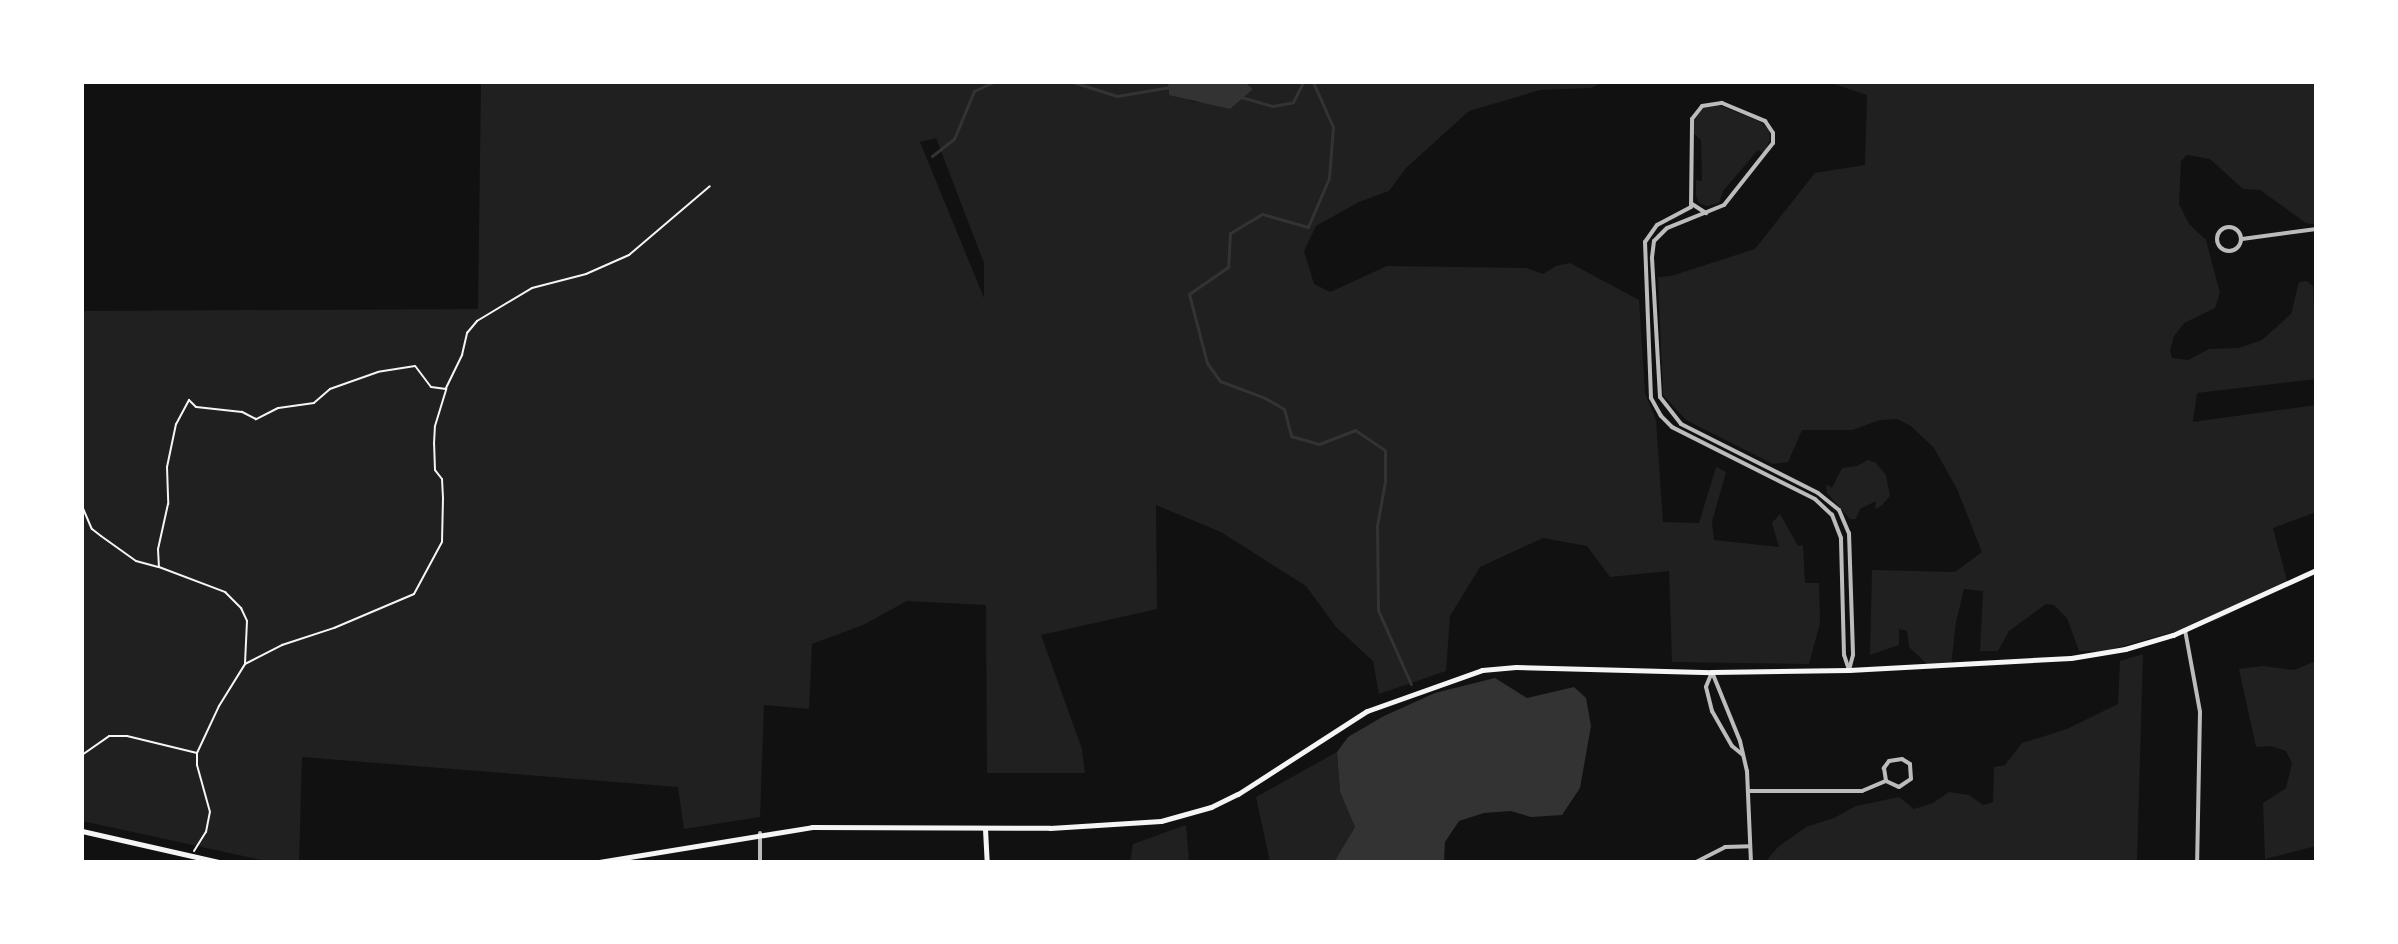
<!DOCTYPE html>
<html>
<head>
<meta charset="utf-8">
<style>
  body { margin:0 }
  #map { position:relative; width:2398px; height:944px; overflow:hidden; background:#111; font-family:Manrope,sans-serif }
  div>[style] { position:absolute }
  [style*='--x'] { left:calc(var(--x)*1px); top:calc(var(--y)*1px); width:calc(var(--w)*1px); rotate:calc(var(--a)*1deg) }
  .green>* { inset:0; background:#202020 }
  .water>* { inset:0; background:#333 }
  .stream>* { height:3px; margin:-1.5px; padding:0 1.5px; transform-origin:1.5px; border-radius:1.5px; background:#333 }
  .path>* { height:2px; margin:-1px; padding:0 1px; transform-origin:1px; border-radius:1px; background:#f5f5f5 }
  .minor>* { height:4px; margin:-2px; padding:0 2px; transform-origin:2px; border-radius:2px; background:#bcbcbc }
  .minor>.ring { margin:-2px; padding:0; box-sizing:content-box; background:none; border:4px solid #bcbcbc; border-radius:50% }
  .secondary>* { height:5px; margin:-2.5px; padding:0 2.5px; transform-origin:2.5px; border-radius:2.5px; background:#f5f5f5 }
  span { translate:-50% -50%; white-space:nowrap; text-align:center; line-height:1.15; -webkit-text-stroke:6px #fff; paint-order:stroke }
  .frame { position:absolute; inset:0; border:84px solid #fff; pointer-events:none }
</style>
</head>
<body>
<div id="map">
  <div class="green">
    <div style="clip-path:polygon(evenodd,481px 82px,1168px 82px,1169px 95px,1179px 95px,1194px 102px,1253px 89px,1245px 82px,1603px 82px,1591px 88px,1540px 90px,1469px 111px,1406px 168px,1389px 191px,1359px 202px,1316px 226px,1304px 251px,1314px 284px,1330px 292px,1387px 266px,1526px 268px,1543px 274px,1556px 266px,1570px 263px,1639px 300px,1645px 393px,1656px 420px,1663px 522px,1699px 523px,1716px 467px,1726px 472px,1712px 522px,1714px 540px,1779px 547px,1772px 523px,1780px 514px,1798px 546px,1803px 545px,1805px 583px,1819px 583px,1820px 623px,1809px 664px,1672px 662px,1669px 571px,1610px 577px,1587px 546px,1543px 538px,1480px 567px,1450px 616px,1446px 671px,1379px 694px,1373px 661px,1336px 627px,1306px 586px,1221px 532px,1156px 505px,1157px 609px,1041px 635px,1082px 749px,1085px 773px,987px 773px,986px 605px,907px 601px,863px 625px,812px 644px,809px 709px,764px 705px,760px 817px,684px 829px,678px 787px,302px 757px,299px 862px,271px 862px,82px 821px,82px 311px,478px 309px,481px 82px,936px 138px,984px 263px,984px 298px,920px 142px,936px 138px)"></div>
    <div style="clip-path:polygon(1828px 82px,2316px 82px,2316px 225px,2306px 223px,2260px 190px,2243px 189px,2210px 159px,2187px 155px,2181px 161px,2179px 204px,2189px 224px,2206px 240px,2220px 293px,2215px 308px,2184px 323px,2174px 336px,2170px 351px,2172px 358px,2188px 360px,2209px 349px,2239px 348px,2262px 340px,2291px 314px,2299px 282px,2307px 281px,2313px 286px,2316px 379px,2197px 393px,2193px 422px,2316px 405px,2316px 512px,2273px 528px,2287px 581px,2220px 619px,2105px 651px,2079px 651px,2067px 618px,2054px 605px,2046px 604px,2009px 631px,1998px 651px,1980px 651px,1983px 591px,1964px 589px,1956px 622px,1951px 665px,1928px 665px,1909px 647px,1907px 631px,1899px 629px,1899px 645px,1870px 655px,1872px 570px,1955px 572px,1982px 552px,1957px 489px,1934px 448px,1911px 426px,1897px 419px,1880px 420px,1852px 430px,1802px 430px,1788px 462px,1773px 464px,1686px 420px,1663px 395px,1658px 277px,1671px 276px,1755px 249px,1815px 173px,1865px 165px,1867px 95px)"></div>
    <div style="clip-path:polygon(1718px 105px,1759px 121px,1769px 130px,1770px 139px,1764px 154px,1758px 150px,1723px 191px,1719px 203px,1707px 206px,1699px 203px,1696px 195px,1696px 180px,1702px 181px,1701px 140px,1693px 133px,1694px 121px,1703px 108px)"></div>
    <div style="clip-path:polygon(1868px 460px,1876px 463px,1886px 475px,1890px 496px,1881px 506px,1875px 509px,1876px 501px,1860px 509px,1856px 519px,1850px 519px,1827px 493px,1826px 484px,1832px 488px,1842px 468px,1857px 466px)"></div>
    <div style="clip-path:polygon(2143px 654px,2137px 862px,1765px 862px,1778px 847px,1806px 827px,1834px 818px,1856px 806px,1899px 797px,1914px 809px,1933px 803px,1949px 792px,1969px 795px,1983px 805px,1993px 802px,1994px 767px,2005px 765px,2022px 743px,2067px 729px,2118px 704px,2120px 661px)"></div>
    <div style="clip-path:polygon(2316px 661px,2316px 846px,2265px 859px,2263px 803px,2286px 788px,2292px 763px,2286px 751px,2271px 746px,2256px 747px,2239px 669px,2263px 666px,2294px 670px)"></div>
    <div style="clip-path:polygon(1337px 752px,1340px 792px,1355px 827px,1334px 862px,1270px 862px,1256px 797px)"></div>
    <div style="clip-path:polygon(1186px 825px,1189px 862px,1130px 862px,1133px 844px)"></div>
  </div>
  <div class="water">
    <div style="clip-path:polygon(1168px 82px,1245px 82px,1253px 89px,1230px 109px,1169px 95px)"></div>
    <div style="clip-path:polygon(1495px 678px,1527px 698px,1574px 687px,1586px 698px,1591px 726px,1580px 788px,1562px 815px,1531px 817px,1511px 811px,1484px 813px,1459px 821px,1445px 842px,1444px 862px,1334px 862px,1355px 827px,1340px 792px,1337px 752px,1348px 737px,1384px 716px,1435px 693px)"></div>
  </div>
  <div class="stream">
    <div style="--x:1073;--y:82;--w:46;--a:17.7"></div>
    <div style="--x:1117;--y:96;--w:54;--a:-9.6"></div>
    <div style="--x:1313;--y:82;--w:49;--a:66"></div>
    <div style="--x:1333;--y:127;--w:51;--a:94.5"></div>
    <div style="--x:1329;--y:178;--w:53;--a:113.2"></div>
    <div style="--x:1308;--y:227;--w:48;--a:-164.2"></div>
    <div style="--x:1262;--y:214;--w:37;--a:149"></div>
    <div style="--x:1230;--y:233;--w:34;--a:93"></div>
    <div style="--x:1228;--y:267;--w:47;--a:145.3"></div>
    <div style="--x:1189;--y:294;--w:71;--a:75.4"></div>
    <div style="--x:1207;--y:363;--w:22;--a:54"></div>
    <div style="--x:1220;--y:381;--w:48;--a:20.7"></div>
    <div style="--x:1265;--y:398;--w:22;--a:30"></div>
    <div style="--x:1284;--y:409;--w:28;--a:75"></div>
    <div style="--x:1291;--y:436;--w:29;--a:16"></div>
    <div style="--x:1319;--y:444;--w:39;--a:-21"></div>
    <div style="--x:1355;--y:430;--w:36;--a:34"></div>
    <div style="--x:1385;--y:450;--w:31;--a:90"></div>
    <div style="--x:1385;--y:481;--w:46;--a:100.1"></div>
    <div style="--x:1377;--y:526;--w:84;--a:89.3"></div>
    <div style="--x:1378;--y:610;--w:81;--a:66"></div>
    <div style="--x:1241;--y:97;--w:33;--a:16"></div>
    <div style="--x:1273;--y:106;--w:20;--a:-11"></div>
    <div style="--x:1293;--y:102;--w:22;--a:-63"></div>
    <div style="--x:932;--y:156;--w:28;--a:-38"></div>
    <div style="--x:954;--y:139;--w:52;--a:-67.4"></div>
    <div style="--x:974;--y:91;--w:21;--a:-25"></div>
  </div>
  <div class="path">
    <div style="--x:446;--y:388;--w:37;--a:-64"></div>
    <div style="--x:462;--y:355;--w:23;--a:-77"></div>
    <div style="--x:467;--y:333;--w:16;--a:-50"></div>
    <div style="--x:477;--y:321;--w:64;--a:-31"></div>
    <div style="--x:532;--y:288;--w:56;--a:-14.5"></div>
    <div style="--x:586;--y:274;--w:47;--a:-23.8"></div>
    <div style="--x:629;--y:255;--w:106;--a:-40.4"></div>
    <div style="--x:82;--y:506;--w:25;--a:67"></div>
    <div style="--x:92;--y:529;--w:11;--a:38"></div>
    <div style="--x:101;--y:536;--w:43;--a:35.5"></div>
    <div style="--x:136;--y:561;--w:23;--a:15"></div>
    <div style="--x:82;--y:755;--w:33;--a:-35"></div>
    <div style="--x:109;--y:736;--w:18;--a:0"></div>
    <div style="--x:127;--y:736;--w:72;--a:13.7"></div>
    <div style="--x:197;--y:753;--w:52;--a:-64.9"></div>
    <div style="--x:219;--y:706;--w:49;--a:-58.2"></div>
    <div style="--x:245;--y:664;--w:42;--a:-27.2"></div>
    <div style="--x:282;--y:645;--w:55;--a:-18.1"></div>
    <div style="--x:334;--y:628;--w:87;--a:-23"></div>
    <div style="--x:414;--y:594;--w:59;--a:-61.7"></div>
    <div style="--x:442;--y:542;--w:44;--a:-88.7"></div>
    <div style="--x:443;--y:498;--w:19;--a:-93"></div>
    <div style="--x:442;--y:479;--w:11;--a:-128"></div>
    <div style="--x:435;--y:470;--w:26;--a:-92"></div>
    <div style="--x:434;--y:444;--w:18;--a:-87"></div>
    <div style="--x:435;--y:426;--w:39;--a:-73"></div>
    <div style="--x:446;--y:389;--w:15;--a:-172"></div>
    <div style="--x:431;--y:387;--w:26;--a:-127"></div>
    <div style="--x:415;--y:366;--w:37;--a:171"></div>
    <div style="--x:378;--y:372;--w:51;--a:160.5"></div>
    <div style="--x:330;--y:389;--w:21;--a:139"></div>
    <div style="--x:314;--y:403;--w:36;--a:172"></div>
    <div style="--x:278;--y:408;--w:25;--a:153"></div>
    <div style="--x:256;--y:419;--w:16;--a:-153"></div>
    <div style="--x:242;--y:412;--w:46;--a:-173.8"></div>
    <div style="--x:196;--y:407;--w:10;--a:-135"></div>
    <div style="--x:189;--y:400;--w:27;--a:118"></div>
    <div style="--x:176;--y:424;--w:44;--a:101.8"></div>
    <div style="--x:167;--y:467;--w:37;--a:88"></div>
    <div style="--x:168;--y:504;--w:46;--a:102.5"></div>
    <div style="--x:158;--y:549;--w:18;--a:87"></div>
    <div style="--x:159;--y:567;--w:71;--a:20.7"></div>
    <div style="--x:225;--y:592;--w:23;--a:45"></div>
    <div style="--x:241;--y:608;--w:14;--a:65"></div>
    <div style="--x:247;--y:621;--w:43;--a:92.7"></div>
    <div style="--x:194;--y:851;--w:22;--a:-58"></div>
    <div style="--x:206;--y:832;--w:20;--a:-79"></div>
    <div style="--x:210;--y:812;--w:49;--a:-105.5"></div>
    <div style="--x:197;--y:765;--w:12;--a:-90"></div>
  </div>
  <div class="minor">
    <div style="--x:1722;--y:103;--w:47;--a:22.7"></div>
    <div style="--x:1765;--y:121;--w:14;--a:56"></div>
    <div style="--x:1773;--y:133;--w:10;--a:90"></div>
    <div style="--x:1773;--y:143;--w:79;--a:128.3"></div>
    <div style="--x:1724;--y:205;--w:61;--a:158"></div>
    <div style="--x:1667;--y:228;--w:18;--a:135"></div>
    <div style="--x:1654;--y:241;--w:17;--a:97"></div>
    <div style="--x:1652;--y:258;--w:139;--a:86.7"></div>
    <div style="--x:1660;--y:397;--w:34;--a:52"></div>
    <div style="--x:1681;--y:424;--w:153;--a:26.7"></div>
    <div style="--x:1818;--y:493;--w:27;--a:39"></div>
    <div style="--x:1839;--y:510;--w:25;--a:67"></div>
    <div style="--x:1849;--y:533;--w:122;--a:88.1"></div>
    <div style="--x:1853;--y:655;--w:16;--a:105"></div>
    <div style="--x:1849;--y:670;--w:16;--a:-108"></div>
    <div style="--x:1844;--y:655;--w:117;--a:-91.5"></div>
    <div style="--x:1841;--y:538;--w:25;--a:-111"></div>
    <div style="--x:1832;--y:515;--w:23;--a:-137"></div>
    <div style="--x:1815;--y:499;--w:160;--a:-153.3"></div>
    <div style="--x:1672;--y:427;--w:16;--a:-135"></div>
    <div style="--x:1661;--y:416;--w:21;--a:-119"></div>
    <div style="--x:1651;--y:398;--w:156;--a:-92.2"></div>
    <div style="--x:1645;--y:242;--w:21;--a:-55"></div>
    <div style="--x:1657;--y:225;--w:38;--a:-28"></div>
    <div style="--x:1691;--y:207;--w:88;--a:-89.3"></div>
    <div style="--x:1692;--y:119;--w:16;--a:-52"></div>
    <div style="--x:1702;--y:106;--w:20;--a:-9"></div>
    <div style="--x:1692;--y:204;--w:17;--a:33"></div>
    <div class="ring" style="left:2217px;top:227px;width:20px;height:20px"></div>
    <div style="--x:2242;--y:239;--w:75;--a:-7.7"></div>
    <div style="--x:2185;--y:630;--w:83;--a:79.6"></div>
    <div style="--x:2200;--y:712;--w:150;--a:91.1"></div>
    <div style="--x:1712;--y:672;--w:74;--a:67.9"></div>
    <div style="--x:1740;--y:741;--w:31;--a:77"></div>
    <div style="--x:1747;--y:771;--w:91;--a:87.5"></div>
    <div style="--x:1712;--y:672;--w:16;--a:112"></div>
    <div style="--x:1706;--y:687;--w:25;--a:76"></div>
    <div style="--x:1712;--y:711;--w:40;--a:60.3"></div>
    <div style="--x:1732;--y:746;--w:13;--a:39"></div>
    <div style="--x:1750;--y:791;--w:112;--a:0"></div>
    <div style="--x:1862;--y:791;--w:26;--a:-23"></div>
    <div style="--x:1886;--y:781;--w:14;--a:25"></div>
    <div style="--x:1899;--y:787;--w:14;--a:-34"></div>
    <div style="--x:1911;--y:779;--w:15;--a:-94"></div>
    <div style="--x:1910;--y:764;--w:9;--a:-148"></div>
    <div style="--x:1902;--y:759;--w:13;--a:171"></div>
    <div style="--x:1889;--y:761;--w:9;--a:126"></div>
    <div style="--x:1884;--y:768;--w:13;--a:81"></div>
    <div style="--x:760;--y:862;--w:29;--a:-90"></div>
    <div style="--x:1696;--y:862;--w:33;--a:-27"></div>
    <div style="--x:1725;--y:847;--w:25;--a:-2"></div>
  </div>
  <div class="secondary">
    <div style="--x:985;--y:829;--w:33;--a:87"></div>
    <div style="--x:82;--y:831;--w:140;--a:12.8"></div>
    <div style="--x:599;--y:862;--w:216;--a:-9.3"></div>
    <div style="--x:812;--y:827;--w:238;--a:0.2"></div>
    <div style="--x:1050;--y:828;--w:111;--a:-3.6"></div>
    <div style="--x:1161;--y:821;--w:52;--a:-15.6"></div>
    <div style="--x:1211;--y:807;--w:30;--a:-26"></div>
    <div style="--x:1238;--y:794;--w:153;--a:-32.8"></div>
    <div style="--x:1367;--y:711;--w:122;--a:-19.6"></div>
    <div style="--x:1482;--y:670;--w:34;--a:-5"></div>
    <div style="--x:1516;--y:667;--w:196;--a:1.5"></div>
    <div style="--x:1712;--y:672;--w:137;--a:-0.8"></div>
    <div style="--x:1849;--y:670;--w:222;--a:-3.1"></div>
    <div style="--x:2071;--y:658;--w:55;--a:-9.5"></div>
    <div style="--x:2125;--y:649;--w:50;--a:-16.3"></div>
    <div style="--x:2173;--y:635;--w:157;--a:-24.4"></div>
  </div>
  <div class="frame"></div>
</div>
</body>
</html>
